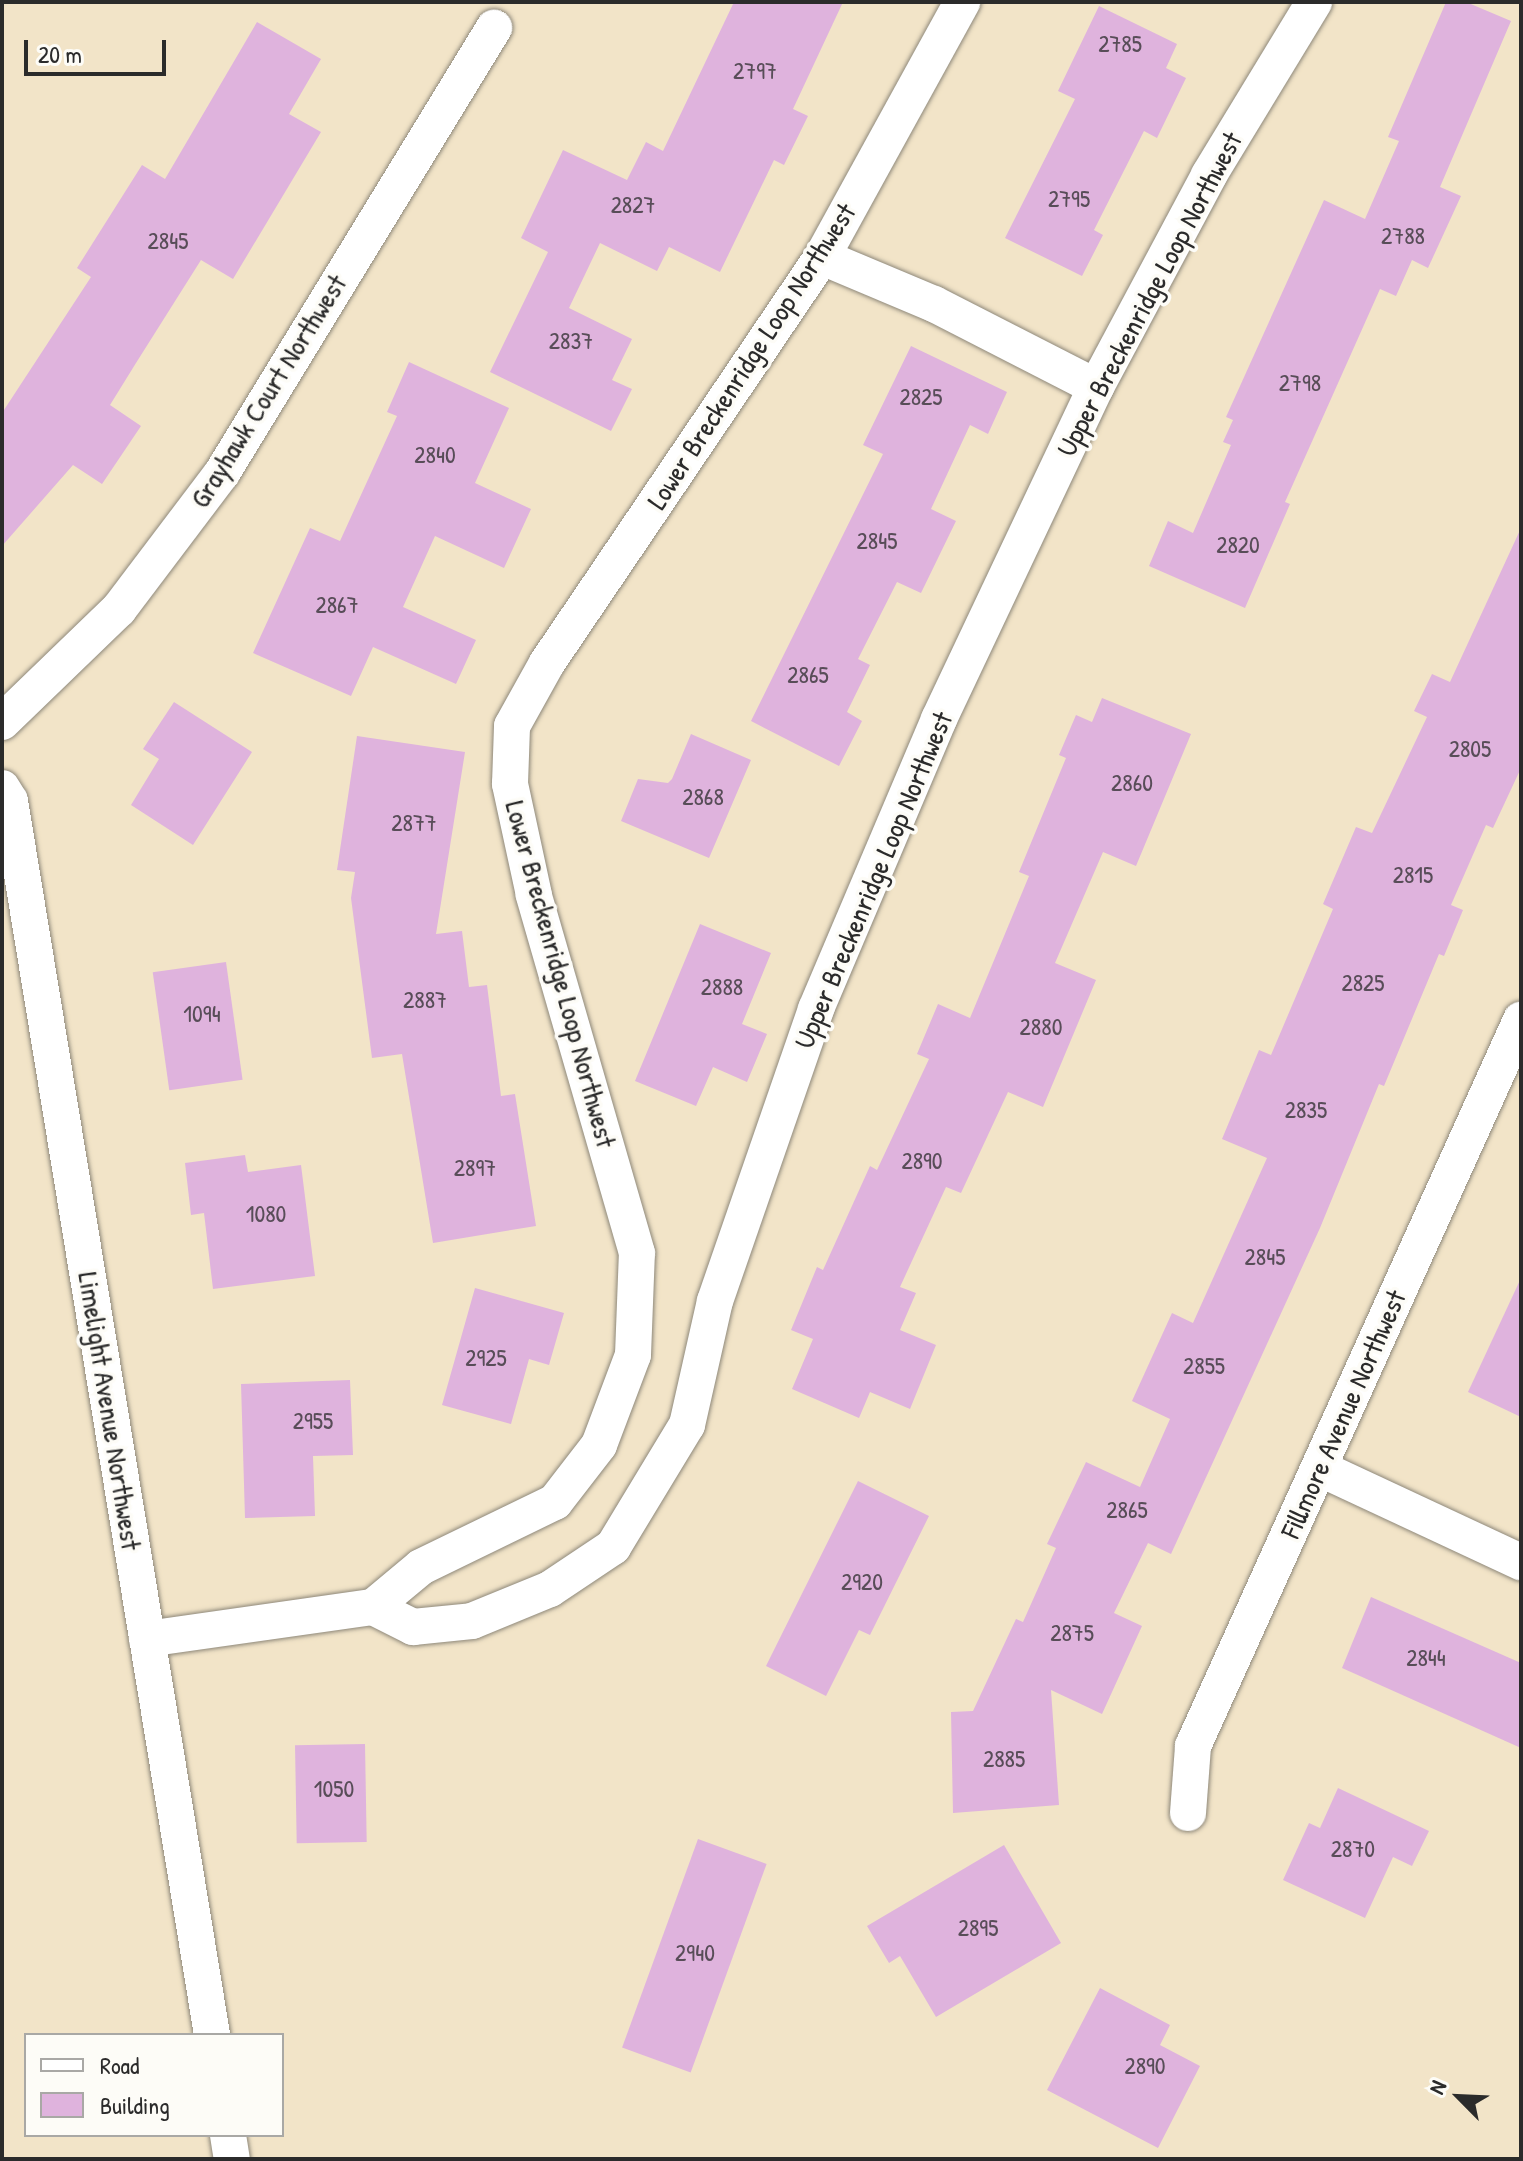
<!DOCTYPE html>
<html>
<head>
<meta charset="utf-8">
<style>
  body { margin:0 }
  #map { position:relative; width:1523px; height:2161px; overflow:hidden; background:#f2e4c8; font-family:"Patrick Hand",sans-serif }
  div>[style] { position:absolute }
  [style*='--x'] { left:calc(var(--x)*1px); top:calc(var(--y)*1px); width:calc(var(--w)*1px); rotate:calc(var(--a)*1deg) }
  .building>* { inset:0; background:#dfb3dd; transform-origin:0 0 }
  .roads { filter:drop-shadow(0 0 2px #8e887a) drop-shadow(0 0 2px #8e887a) }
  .street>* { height:36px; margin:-18px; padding:0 18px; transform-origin:18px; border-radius:18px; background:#fff }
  span { translate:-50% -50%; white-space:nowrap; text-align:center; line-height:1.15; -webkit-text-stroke:7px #fdfcf7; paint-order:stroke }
  .number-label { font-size:24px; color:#584d58 }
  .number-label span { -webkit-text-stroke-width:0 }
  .street-label { font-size:28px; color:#2b2b2b }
  .frame { position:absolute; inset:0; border:4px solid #2b2b2b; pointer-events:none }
  .legend { position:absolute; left:24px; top:2033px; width:260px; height:104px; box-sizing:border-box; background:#fdfcf7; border:2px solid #a9a8a5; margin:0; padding:10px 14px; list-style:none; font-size:24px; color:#2b2b2b }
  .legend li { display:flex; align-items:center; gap:16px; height:40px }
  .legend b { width:40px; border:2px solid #a9a8a5 }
  .north { position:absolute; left:1419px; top:2057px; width:80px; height:80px; -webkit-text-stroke:6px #fdfcf7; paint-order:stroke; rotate:294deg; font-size:22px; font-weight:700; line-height:32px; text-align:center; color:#2b2b2b }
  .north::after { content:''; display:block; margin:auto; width:28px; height:36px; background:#2b2b2b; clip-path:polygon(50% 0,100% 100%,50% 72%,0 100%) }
  .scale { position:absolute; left:24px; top:40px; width:142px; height:36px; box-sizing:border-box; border:4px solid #2b2b2b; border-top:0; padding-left:10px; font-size:24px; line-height:28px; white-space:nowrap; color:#2b2b2b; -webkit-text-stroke:6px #fdfcf7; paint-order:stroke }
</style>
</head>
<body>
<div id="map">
  <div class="building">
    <div style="clip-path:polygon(734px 2px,843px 2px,793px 109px,808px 116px,784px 165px,774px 160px,720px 272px,669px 247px,657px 271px,600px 243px,569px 308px,632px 339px,612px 380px,632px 389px,611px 431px,490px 372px,548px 252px,521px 238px,563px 150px,627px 180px,646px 142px,663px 151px)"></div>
    <div style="clip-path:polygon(1446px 2px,1466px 2px,1511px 21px,1440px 187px,1461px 196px,1428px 268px,1412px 260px,1396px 296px,1380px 289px,1285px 502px,1290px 504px,1245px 608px,1149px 566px,1168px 521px,1193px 533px,1231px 445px,1223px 442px,1233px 420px,1226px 417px,1324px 200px,1365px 219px,1399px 141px,1388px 137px)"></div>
    <div style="clip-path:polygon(1099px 6px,1177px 44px,1166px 68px,1186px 78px,1157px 138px,1144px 131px,1094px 230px,1103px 235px,1082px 276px,1005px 238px,1075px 99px,1058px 91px)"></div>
    <div style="clip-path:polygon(257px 22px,321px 59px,289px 114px,321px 132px,233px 279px,201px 260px,136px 363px,110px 405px,141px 426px,102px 484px,73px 465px,2px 546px,2px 413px,91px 277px,77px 268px,142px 165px,165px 179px)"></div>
    <div style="clip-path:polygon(911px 346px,1007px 392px,988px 434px,970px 425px,931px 509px,956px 521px,921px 593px,897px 582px,858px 659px,870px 665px,847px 712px,862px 721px,839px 766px,751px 721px,883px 454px,863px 445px)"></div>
    <div style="clip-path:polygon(409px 362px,509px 408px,475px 483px,531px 509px,504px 568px,435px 536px,403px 607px,476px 640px,456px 684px,373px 647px,351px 696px,253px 653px,310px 528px,340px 541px,397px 416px,387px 412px)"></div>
    <div style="clip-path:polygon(1521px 528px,1521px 768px,1493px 828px,1486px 825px,1451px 905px,1463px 910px,1444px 956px,1439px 954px,1384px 1086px,1379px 1084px,1320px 1228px,1171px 1554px,1148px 1543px,1114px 1613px,1142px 1626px,1102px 1714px,1051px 1690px,1059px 1805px,953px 1813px,951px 1712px,973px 1711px,1016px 1619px,1023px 1622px,1056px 1548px,1047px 1544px,1086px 1462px,1140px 1487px,1170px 1419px,1132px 1401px,1172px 1313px,1193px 1323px,1267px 1158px,1222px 1139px,1259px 1050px,1271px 1055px,1333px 909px,1323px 904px,1356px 827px,1372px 833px,1427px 717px,1414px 711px,1432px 674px,1450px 682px)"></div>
    <div style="clip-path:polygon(1102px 698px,1191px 734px,1136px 866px,1103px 852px,1055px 963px,1096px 980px,1043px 1107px,1008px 1092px,961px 1193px,946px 1187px,900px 1287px,916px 1293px,900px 1330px,936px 1345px,910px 1409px,870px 1392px,859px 1418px,792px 1389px,813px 1339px,791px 1330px,817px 1267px,823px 1270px,870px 1166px,877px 1170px,929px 1059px,917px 1054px,938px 1004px,970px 1018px,1029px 876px,1019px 872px,1066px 758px,1059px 755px,1076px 715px,1092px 722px)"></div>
    <div style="clip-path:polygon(174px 702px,252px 752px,193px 845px,131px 805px,159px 759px,143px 749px)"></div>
    <div style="clip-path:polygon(691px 734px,751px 760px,709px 858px,621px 821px,638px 779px,668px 783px,672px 779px)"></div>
    <div style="clip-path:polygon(357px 736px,465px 752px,436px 934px,462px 931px,469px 987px,487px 985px,501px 1096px,515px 1094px,536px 1226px,433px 1243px,402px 1054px,372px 1058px,351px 898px,355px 872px,337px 870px)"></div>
    <div style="clip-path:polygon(700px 924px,771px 953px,742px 1024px,767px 1034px,747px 1082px,713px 1067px,696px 1106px,635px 1081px)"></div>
    <div style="left:226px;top:962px;width:119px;height:74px;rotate:82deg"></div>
    <div style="clip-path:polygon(245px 1155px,248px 1172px,301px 1165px,315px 1276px,213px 1289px,204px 1213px,191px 1215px,185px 1163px)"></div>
    <div style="clip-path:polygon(1521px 1278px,1521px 1417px,1468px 1392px)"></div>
    <div style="clip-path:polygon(475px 1288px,564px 1313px,549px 1365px,529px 1359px,511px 1424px,442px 1405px)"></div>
    <div style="clip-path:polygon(350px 1380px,353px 1455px,313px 1456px,315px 1516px,245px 1518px,241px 1384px)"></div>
    <div style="clip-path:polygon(858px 1481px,929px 1516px,870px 1635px,859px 1630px,826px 1696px,766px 1666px)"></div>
    <div style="clip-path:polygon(1371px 1597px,1521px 1663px,1521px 1748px,1342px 1668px)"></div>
    <div style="left:365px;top:1744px;width:98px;height:70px;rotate:89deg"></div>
    <div style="clip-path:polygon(1338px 1788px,1429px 1831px,1412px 1866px,1393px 1857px,1365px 1918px,1283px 1880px,1309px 1823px,1320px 1828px)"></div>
    <div style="left:698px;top:1839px;width:73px;height:222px;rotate:20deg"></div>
    <div style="clip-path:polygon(1004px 1845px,1061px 1943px,936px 2017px,900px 1956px,889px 1963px,867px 1926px)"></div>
    <div style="clip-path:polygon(1100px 1988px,1170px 2025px,1160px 2045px,1200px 2066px,1158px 2148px,1047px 2090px)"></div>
  </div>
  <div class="roads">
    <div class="street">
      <div style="--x:822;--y:257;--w:121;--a:22.8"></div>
      <div style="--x:934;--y:304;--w:182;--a:27.1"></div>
      <div style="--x:2;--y:722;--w:163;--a:-44"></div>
      <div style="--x:119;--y:609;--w:171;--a:-52.9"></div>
      <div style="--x:222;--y:473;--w:522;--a:-58.57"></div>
      <div style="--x:2;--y:788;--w:15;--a:58"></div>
      <div style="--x:10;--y:801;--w:1250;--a:80.7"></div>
      <div style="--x:1319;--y:1468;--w:223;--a:25"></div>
      <div style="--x:373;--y:1607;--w:45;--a:26.6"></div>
      <div style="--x:413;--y:1627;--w:59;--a:-5.8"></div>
      <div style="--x:472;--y:1621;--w:84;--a:-22.3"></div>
      <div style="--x:550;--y:1589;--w:76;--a:-33.7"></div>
      <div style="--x:613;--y:1547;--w:143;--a:-58.8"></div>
      <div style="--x:687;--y:1425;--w:127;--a:-77.3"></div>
      <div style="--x:715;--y:1301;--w:309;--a:-70.9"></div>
      <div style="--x:816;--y:1009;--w:315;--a:-67"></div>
      <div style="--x:939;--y:719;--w:367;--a:-64.7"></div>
      <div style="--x:1096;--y:387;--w:240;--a:-61.9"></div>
      <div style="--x:1209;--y:175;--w:202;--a:-58.7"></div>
      <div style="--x:373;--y:1607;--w:62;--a:-39.8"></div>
      <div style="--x:421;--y:1567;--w:149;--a:-25.9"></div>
      <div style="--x:555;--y:1502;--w:72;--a:-52.3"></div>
      <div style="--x:599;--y:1445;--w:96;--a:-69.3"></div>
      <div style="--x:633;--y:1355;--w:102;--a:-87.8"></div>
      <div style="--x:637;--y:1253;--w:373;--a:-106.1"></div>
      <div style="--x:534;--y:895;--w:114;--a:-102.2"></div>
      <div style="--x:510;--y:784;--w:58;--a:-88"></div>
      <div style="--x:512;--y:726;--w:72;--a:-60.9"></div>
      <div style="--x:547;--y:663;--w:490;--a:-55.9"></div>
      <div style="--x:822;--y:257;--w:291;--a:-61.2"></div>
      <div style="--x:147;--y:1639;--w:228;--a:-8.1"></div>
      <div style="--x:1188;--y:1813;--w:67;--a:-85.7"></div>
      <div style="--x:1193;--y:1746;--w:797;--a:-65.69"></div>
      <div style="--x:228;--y:2135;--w:24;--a:81"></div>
    </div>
  </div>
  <div class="number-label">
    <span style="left:1120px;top:44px">2785</span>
    <span style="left:755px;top:71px">2797</span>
    <span style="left:1069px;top:199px">2795</span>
    <span style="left:633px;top:205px">2827</span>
    <span style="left:1403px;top:236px">2788</span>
    <span style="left:168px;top:241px">2845</span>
    <span style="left:571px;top:341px">2837</span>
    <span style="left:1300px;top:383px">2798</span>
    <span style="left:921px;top:397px">2825</span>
    <span style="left:435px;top:455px">2840</span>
    <span style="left:877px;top:541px">2845</span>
    <span style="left:1238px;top:545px">2820</span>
    <span style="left:337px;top:605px">2867</span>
    <span style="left:808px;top:675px">2865</span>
    <span style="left:1470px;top:749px">2805</span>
    <span style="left:1132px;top:783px">2860</span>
    <span style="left:703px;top:797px">2868</span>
    <span style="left:414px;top:823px">2877</span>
    <span style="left:1413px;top:875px">2815</span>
    <span style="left:1363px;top:983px">2825</span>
    <span style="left:722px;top:987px">2888</span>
    <span style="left:425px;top:1000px">2887</span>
    <span style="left:202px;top:1014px">1094</span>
    <span style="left:1041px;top:1027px">2880</span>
    <span style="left:1306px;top:1110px">2835</span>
    <span style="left:922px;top:1161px">2890</span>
    <span style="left:475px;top:1168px">2897</span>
    <span style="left:266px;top:1214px">1080</span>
    <span style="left:1265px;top:1257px">2845</span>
    <span style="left:486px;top:1358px">2925</span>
    <span style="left:1204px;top:1366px">2855</span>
    <span style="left:313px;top:1421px">2955</span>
    <span style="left:1127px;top:1510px">2865</span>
    <span style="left:862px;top:1582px">2920</span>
    <span style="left:1072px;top:1633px">2875</span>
    <span style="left:1426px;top:1658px">2844</span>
    <span style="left:1004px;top:1759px">2885</span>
    <span style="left:334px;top:1789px">1050</span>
    <span style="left:1353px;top:1849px">2870</span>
    <span style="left:978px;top:1928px">2895</span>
    <span style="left:695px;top:1953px">2940</span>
    <span style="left:1145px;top:2066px">2890</span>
  </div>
  <div class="street-label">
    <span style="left:1149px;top:294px;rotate:-62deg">Upper Breckenridge Loop Northwest</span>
    <span style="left:751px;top:356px;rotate:-57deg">Lower Breckenridge Loop Northwest</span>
    <span style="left:268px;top:391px;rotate:-58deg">Grayhawk Court Northwest</span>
    <span style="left:873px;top:880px;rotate:-67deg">Upper Breckenridge Loop Northwest</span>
    <span style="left:561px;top:974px;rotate:75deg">Lower Breckenridge Loop Northwest</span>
    <span style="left:110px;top:1411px;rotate:81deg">Limelight Avenue Northwest</span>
    <span style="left:1343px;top:1414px;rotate:-66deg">Fillmore Avenue Northwest</span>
  </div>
  <div class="frame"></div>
  <ul class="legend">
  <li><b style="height:10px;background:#fff"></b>Road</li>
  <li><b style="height:22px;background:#dfb3dd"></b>Building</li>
  </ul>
  <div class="north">N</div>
  <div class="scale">20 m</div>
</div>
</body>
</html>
